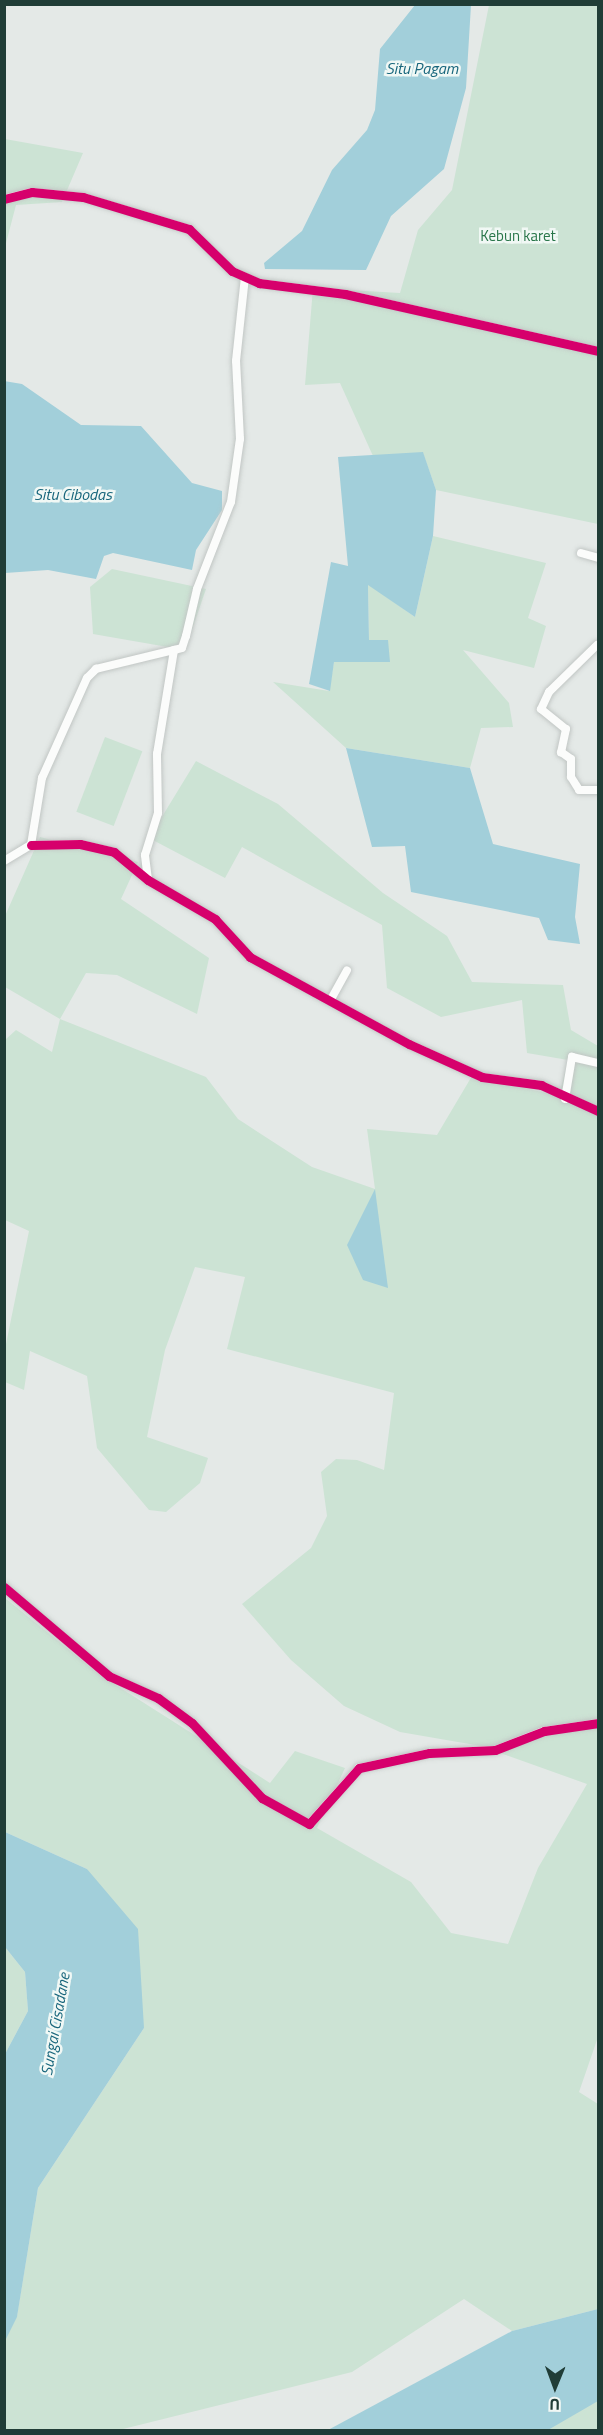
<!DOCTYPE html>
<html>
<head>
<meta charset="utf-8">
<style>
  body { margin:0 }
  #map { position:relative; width:603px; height:2435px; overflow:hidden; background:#e4e9e7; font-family:"Titillium Web",sans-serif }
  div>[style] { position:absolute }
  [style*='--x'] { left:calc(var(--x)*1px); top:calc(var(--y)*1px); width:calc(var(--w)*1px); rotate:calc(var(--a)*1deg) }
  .green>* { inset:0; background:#cce3d4; transform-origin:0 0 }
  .water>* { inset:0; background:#a2cfda }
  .roads { filter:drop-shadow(0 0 2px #c1c6c4) drop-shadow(0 0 2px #c1c6c4) }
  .street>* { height:8px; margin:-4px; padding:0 4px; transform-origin:4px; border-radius:4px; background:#fbfcfb }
  .cycleway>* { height:9px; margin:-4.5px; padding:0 4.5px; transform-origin:4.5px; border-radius:4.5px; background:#d6006c }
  span { translate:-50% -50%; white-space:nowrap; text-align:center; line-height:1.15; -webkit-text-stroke:5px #f1f8f5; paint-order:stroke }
  .park-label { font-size:15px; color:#29764a }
  .water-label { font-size:16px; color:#18667c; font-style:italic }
  .frame { position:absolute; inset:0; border:6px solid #203d37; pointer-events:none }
  .north { position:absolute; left:525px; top:2357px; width:60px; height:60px; -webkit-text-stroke:4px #f1f8f5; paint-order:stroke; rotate:181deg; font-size:16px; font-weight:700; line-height:24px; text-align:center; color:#203d37 }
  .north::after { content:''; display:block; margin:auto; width:21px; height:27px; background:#203d37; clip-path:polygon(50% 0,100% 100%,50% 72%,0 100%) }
</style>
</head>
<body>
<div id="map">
  <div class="green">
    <div style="clip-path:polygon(489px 5px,598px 5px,598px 524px,436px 490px,423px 453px,373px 456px,340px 383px,305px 385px,313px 288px,400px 293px,418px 230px,452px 190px)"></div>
    <div style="clip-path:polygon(5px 139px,83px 153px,62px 202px,16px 205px,5px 247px)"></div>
    <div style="clip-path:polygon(433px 536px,546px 563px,528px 618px,546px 626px,534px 668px,463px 650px,509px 703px,513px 727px,481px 728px,470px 768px,346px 748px,273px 682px,329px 691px,334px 662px,369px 640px,368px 584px,415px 617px)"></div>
    <div style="clip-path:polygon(112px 569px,206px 589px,185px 650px,93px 634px,90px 587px)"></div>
    <div style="left:105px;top:737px;width:40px;height:80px;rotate:21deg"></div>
    <div style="clip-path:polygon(196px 761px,278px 804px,383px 893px,447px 936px,472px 982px,563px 985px,571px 1030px,598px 1046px,598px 2037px,579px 2092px,598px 2104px,598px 2309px,512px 2331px,464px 2299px,352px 2372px,119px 2430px,5px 2430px,4px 2341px,17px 2316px,38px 2188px,144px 2028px,87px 1869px,5px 1832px,5px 1598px,100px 1675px,270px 1783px,295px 1751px,345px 1768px,317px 1828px,411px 1882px,451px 1933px,508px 1944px,538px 1868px,587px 1784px,481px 1746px,400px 1732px,344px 1706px,291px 1660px,242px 1604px,311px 1548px,327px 1516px,321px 1472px,336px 1459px,357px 1460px,384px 1470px,394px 1393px,227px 1349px,245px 1277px,195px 1267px,165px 1350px,147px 1437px,208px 1458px,200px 1483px,166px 1512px,149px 1510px,97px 1448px,87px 1376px,30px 1351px,24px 1390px,5px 1382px,5px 1349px,29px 1231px,5px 1220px,5px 1040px,16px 1030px,52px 1052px,60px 1019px,5px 987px,5px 916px,40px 837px,138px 862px,121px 899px,209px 958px,197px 1014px,117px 975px,86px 973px,60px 1019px,206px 1077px,238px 1119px,312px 1167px,375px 1189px,367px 1129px,437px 1135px,472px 1076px,559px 1096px,568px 1060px,527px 1053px,522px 1000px,441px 1017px,387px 988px,382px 925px,242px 847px,225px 878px,149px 838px)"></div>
    <div style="clip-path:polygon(5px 1947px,25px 1972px,28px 2011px,5px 2054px)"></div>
    <div style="clip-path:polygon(598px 2401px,598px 2430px,548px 2430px,585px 2404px)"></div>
  </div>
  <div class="water">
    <div style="clip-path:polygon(415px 5px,471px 5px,466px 88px,444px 169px,391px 216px,366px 270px,265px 269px,264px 263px,302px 231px,332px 170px,367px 130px,375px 110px,380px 49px)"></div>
    <div style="clip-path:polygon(4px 381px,22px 384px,81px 425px,141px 426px,192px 483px,222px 491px,222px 510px,196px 550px,192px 570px,113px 553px,104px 556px,96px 579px,48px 570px,5px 573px)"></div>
    <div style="clip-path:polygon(423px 452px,436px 490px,433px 536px,415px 617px,368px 585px,369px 640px,388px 640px,390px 662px,334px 662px,330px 691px,309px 684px,331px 562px,348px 566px,338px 457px)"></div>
    <div style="clip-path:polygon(346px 748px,470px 768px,493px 844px,580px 864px,575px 917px,580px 944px,548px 940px,539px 918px,411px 892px,405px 846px,372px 847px)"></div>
    <div style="clip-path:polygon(375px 1189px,388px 1288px,363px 1280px,347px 1245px)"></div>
    <div style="clip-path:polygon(5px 1832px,87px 1869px,138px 1929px,144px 2028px,38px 2188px,17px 2317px,5px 2341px,5px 2054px,28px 2011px,25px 1972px,5px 1947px)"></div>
    <div style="clip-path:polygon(598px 2309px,598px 2401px,548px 2430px,328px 2430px,512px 2331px)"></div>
  </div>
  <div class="roads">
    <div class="street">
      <div style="--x:4;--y:199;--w:29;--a:-14"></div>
      <div style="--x:32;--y:192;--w:51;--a:5.6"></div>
      <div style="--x:83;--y:197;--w:111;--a:16.8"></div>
      <div style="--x:189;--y:229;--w:60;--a:44.3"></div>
      <div style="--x:232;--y:271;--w:30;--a:24"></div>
      <div style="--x:259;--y:283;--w:87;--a:7.3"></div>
      <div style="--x:345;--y:294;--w:259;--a:12.7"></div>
      <div style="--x:581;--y:553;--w:18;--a:16"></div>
      <div style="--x:597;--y:645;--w:67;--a:135.6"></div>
      <div style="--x:549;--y:692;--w:19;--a:115"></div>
      <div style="--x:541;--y:709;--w:32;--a:39"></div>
      <div style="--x:566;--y:729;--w:24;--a:102"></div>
      <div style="--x:561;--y:752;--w:12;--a:35"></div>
      <div style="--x:571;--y:759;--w:18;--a:90"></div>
      <div style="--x:571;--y:777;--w:15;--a:58"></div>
      <div style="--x:579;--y:790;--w:19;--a:0"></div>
      <div style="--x:31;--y:845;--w:49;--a:-1.2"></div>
      <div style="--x:80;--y:844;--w:35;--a:13"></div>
      <div style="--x:114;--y:852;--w:44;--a:39.5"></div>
      <div style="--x:148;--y:880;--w:78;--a:30.2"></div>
      <div style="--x:215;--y:919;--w:52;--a:47.4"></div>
      <div style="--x:250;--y:957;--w:181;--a:28.7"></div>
      <div style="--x:409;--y:1044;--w:80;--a:24.3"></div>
      <div style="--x:482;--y:1077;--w:60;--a:7.7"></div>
      <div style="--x:541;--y:1085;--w:63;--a:24.5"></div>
      <div style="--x:4;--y:861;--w:31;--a:-31"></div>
      <div style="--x:31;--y:845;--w:68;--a:-80.7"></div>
      <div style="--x:42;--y:778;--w:110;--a:-65.8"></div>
      <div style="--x:87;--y:678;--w:13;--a:-45"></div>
      <div style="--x:96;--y:669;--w:80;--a:-13.7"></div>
      <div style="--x:148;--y:880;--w:25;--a:-97"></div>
      <div style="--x:145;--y:855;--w:44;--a:-72.8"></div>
      <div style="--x:158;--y:813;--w:59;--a:-91"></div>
      <div style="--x:157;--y:754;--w:105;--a:-80.7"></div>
      <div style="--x:174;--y:650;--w:8;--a:-14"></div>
      <div style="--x:182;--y:648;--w:13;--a:-72"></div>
      <div style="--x:186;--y:636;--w:48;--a:-76.8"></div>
      <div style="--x:197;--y:589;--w:93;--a:-68.7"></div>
      <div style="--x:231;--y:502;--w:64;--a:-81.9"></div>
      <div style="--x:240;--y:439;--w:78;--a:-92.9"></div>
      <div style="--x:236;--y:361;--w:84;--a:-83.9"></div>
      <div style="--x:330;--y:1001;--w:35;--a:-61"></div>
      <div style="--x:565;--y:1099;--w:43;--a:-80.5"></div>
      <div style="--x:572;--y:1057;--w:27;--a:13"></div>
      <div style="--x:4;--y:1587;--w:138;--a:40.3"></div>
      <div style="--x:109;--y:1676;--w:54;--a:24.2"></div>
      <div style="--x:158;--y:1698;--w:42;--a:36.3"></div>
      <div style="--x:192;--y:1723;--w:103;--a:47"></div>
      <div style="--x:262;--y:1798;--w:54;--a:29"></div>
      <div style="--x:309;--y:1824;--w:75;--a:-48.2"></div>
      <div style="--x:359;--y:1768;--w:72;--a:-12.1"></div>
      <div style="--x:429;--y:1753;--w:66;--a:-2.6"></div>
      <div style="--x:495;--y:1750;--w:53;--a:-21.2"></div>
      <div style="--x:544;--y:1731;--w:55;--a:-8.4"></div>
    </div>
  </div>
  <div class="cycleway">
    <div style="--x:4;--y:199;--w:29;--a:-14"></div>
    <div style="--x:32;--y:192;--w:51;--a:5.6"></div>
    <div style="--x:83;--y:197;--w:111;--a:16.8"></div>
    <div style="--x:189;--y:229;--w:60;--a:44.3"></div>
    <div style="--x:232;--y:271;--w:30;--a:24"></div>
    <div style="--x:259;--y:283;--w:87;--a:7.3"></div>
    <div style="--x:345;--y:294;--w:259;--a:12.7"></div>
    <div style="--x:31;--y:845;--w:49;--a:-1.2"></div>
    <div style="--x:80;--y:844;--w:35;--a:13"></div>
    <div style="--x:114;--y:852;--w:44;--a:39.5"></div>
    <div style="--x:148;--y:880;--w:78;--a:30.2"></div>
    <div style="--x:215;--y:919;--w:52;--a:47.4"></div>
    <div style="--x:250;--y:957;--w:181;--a:28.7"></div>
    <div style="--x:409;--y:1044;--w:80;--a:24.3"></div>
    <div style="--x:482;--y:1077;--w:60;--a:7.7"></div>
    <div style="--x:541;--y:1085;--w:63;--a:24.5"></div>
    <div style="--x:4;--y:1587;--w:138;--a:40.3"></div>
    <div style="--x:109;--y:1676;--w:54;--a:24.2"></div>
    <div style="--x:158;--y:1698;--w:42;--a:36.3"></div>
    <div style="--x:192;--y:1723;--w:103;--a:47"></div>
    <div style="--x:262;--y:1798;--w:54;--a:29"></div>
    <div style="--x:309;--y:1824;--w:75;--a:-48.2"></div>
    <div style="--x:359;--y:1768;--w:72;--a:-12.1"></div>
    <div style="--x:429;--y:1753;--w:66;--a:-2.6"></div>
    <div style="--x:495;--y:1750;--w:53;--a:-21.2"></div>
    <div style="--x:544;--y:1731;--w:55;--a:-8.4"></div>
  </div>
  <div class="park-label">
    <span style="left:518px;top:236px">Kebun karet</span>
  </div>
  <div class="water-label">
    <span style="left:422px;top:68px">Situ Pagam</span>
    <span style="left:73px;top:494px">Situ Cibodas</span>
    <span style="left:55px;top:2024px;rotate:-80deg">Sungai Cisadane</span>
  </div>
  <div class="frame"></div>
  <div class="north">U</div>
</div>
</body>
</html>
